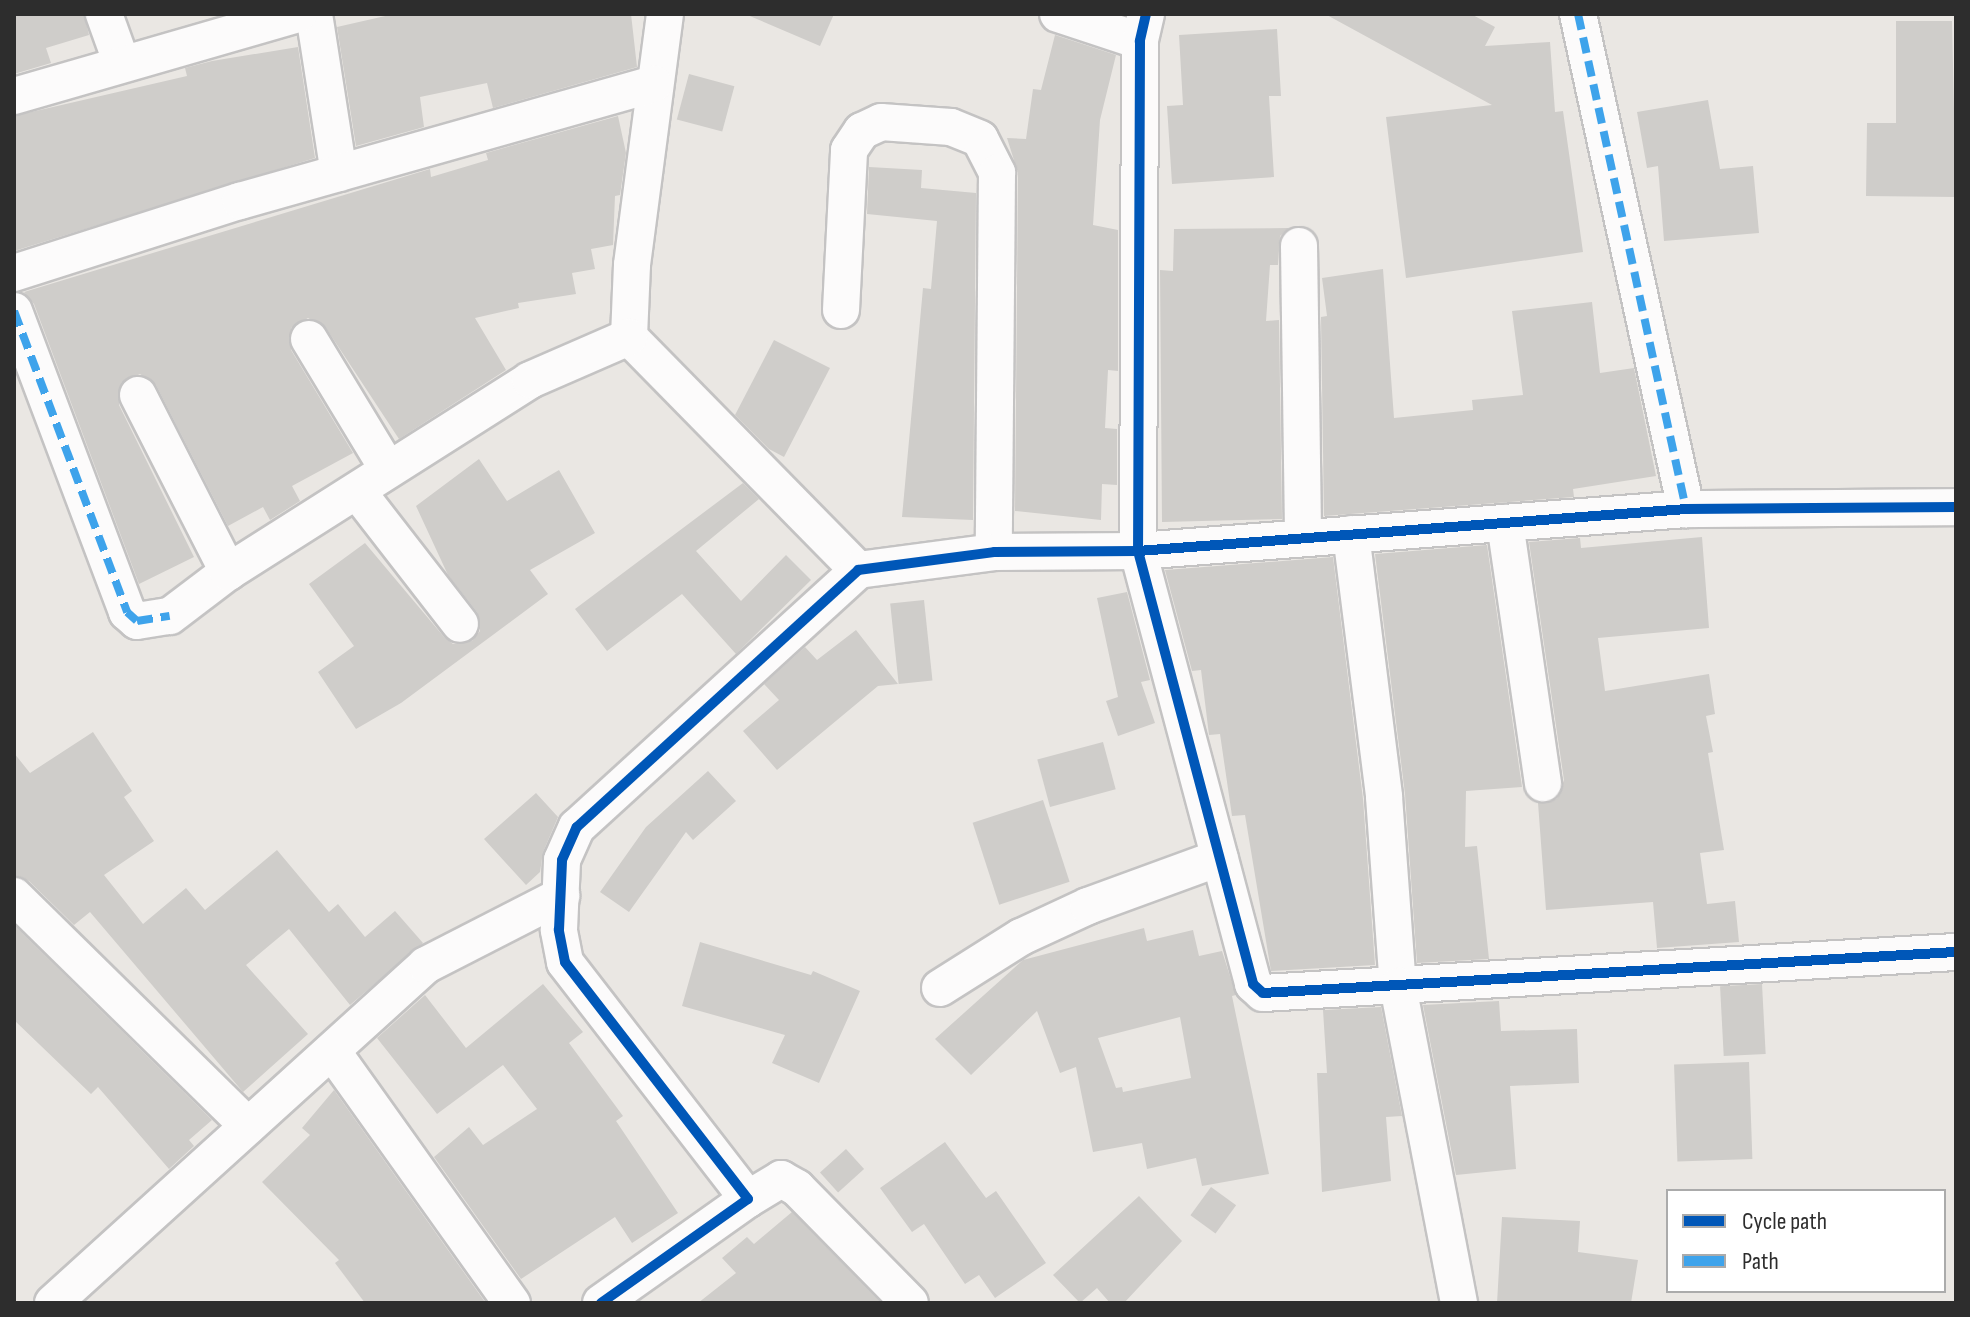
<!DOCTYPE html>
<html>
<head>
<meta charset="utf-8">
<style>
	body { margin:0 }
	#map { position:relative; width:1970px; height:1317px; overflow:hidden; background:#eae7e3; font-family:"Sofia Sans Condensed",sans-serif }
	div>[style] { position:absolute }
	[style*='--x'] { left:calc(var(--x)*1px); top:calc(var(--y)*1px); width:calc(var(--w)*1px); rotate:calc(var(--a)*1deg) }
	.building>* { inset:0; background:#cfcdca; transform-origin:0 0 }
	.roads { filter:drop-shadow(2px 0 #c4c3c3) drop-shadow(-2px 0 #c4c3c3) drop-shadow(0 2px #c4c3c3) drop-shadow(0 -2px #c4c3c3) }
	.minor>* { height:36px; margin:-18px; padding:0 18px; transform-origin:18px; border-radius:18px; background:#fcfbfb }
	.quiet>* { height:8px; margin-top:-4px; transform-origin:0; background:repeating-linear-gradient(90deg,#3ea3eb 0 16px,transparent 0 24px) }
	.cycleway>* { height:10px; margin:-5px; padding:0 5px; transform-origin:5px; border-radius:5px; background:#0057b8 }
	span { translate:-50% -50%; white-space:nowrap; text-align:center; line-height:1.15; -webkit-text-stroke:8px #fff; paint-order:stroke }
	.frame { position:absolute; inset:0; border:16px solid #2d2d2d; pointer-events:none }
	.legend { position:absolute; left:1666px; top:1189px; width:280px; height:104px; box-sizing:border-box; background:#fff; border:2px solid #ababab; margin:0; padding:10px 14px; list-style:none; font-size:24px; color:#2d2d2d }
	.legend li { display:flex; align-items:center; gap:16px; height:40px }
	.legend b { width:40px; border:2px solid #ababab }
</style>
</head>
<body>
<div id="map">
	<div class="building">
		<i style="clip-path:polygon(14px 14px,84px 14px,89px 35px,46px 48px,51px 63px,14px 74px)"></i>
		<i style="clip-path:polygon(394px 14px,631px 14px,637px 67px,493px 108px,487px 83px,420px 97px,424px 127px,356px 146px,337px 27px)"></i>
		<i style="clip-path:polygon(745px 14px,834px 14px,820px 46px)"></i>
		<i style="clip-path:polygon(1325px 14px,1471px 14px,1495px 27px,1485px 46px,1550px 42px,1555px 112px,1563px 111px,1583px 252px,1406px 278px,1386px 117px,1492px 105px)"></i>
		<i style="clip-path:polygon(1896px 21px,1952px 21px,1956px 197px,1866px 196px,1867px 123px,1896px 123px)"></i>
		<i style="clip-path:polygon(1277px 29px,1281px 96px,1269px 96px,1274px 177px,1172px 184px,1167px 106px,1183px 105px,1179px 35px)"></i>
		<i style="clip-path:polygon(1055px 35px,1116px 55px,1100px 120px,1093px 225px,1118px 230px,1118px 371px,1108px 370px,1105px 428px,1117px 429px,1117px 485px,1102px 484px,1101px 520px,1015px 511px,1018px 173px,1007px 138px,1026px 139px,1033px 89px,1041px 90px)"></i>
		<i style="clip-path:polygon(298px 47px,315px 158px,14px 251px,14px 116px,187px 76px,185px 68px,212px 61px)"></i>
		<i style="left:689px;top:74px;width:47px;height:47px;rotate:15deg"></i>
		<i style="clip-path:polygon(1708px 100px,1720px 169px,1753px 166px,1759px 233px,1664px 241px,1658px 166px,1647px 168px,1637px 112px)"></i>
		<i style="clip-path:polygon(618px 116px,626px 153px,620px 195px,615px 196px,613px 245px,591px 249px,595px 269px,572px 273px,576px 294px,518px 303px,519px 308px,475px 318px,506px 370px,399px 439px,326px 328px,308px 318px,291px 328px,291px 350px,353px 453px,292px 486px,300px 501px,270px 520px,263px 507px,228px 526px,156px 385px,140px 374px,121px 383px,119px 405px,194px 557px,139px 584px,34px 304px,24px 292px,430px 169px,431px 177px,488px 160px,486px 153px)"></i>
		<i style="clip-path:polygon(869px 167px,922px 170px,921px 188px,976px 193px,973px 520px,902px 517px,923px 288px,931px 289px,937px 221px,867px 214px)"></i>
		<i style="clip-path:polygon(1289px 228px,1280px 236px,1278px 265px,1270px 265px,1266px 321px,1279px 320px,1282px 519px,1162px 522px,1160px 270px,1173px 271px,1174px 229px)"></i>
		<i style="clip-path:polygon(1383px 269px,1394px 418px,1473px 410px,1472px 400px,1523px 395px,1512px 311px,1592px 302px,1600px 373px,1634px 368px,1656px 476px,1573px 489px,1574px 497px,1324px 516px,1321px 317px,1327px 316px,1322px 278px)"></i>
		<i style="clip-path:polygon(774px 340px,830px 368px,784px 457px,769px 449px,735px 415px)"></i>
		<i style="clip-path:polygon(479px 459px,507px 501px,559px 470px,595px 533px,530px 570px,548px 594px,401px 703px,356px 729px,318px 672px,354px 646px,309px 584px,365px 543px,444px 637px,453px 644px,472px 641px,480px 631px,477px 612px,448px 575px,416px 506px)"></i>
		<i style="clip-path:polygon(743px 483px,759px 499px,696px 551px,741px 601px,786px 555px,811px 580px,736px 654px,682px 594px,607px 651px,575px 609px)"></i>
		<i style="clip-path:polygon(1702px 537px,1709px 628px,1598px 638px,1605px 691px,1709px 674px,1715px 714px,1706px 716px,1713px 752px,1708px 753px,1724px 850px,1700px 853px,1707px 904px,1735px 901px,1739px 942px,1657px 948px,1653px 902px,1546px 910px,1538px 803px,1557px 799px,1564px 780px,1529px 542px,1580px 538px,1581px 548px)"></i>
		<i style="clip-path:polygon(1487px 545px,1522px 787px,1466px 791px,1465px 847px,1477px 846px,1489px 959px,1417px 963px,1405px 794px,1375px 554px)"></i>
		<i style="clip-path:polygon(1333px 557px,1363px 799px,1375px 965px,1271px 971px,1245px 815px,1232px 816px,1220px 734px,1209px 735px,1201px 670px,1192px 671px,1165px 570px)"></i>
		<i style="clip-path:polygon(1127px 592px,1150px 680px,1141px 682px,1155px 723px,1118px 736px,1106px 701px,1118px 697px,1097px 598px)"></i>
		<i style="left:924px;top:600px;width:81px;height:34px;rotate:84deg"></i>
		<i style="clip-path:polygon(856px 630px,898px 684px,878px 686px,777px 770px,743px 731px,779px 700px,764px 684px,805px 647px,817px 660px)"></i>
		<i style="clip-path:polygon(93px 732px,132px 791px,124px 797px,154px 841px,104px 875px,143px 924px,186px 888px,205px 910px,277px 850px,329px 912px,338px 904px,365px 937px,395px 911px,423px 943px,350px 1005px,289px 929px,246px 965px,308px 1034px,243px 1092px,90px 912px,74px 925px,29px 881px,14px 876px,14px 753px,30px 773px)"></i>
		<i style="left:1103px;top:742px;width:49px;height:68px;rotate:75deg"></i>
		<i style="clip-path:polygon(708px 771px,736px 801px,693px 840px,686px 832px,629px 912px,600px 892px,646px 827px)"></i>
		<i style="clip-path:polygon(536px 793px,558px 817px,543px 852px,540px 872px,526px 885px,484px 839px)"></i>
		<i style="left:1043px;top:800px;width:86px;height:74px;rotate:72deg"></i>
		<i style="clip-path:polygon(14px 925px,212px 1120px,189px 1140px,194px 1146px,169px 1169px,98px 1087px,91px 1094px,14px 1020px)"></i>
		<i style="clip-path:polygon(evenodd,1144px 928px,1147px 941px,1193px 930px,1199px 956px,1222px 951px,1236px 995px,1232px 996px,1269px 1174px,1202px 1186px,1196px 1158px,1147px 1169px,1142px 1143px,1093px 1152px,1076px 1067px,1060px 1073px,1037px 1011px,971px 1075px,935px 1039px,1023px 960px,1144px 928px,1180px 1017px,1191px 1078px,1123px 1092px,1122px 1087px,1116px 1088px,1098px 1038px,1180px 1017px)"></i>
		<i style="clip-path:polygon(700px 942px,811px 975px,813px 971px,860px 991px,819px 1083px,772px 1063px,785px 1035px,682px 1006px)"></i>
		<i style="clip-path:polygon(543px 984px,583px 1032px,569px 1043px,623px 1116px,616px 1121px,678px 1213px,632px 1243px,615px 1217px,521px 1279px,434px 1157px,469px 1127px,483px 1145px,537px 1109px,503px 1065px,437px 1114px,377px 1038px,425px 995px,466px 1048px)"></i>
		<i style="left:1762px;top:984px;width:70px;height:42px;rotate:87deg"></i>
		<i style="clip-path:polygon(1499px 1001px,1501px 1031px,1577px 1029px,1579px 1083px,1510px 1086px,1516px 1169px,1456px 1175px,1423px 1005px)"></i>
		<i style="clip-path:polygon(1381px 1007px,1402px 1116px,1386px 1117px,1391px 1181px,1322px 1192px,1317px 1073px,1327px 1073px,1323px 1010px)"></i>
		<i style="left:1749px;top:1062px;width:97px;height:75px;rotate:88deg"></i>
		<i style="clip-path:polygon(334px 1090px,485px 1302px,365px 1303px,335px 1263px,339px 1260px,262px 1182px,310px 1135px,302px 1128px)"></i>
		<i style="clip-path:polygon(945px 1142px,986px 1198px,996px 1191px,1046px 1263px,995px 1298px,979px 1275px,965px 1284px,924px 1224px,912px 1232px,880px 1188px)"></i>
		<i style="left:846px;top:1149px;width:27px;height:35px;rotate:48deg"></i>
		<i style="left:1211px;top:1187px;width:31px;height:35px;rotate:36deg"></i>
		<i style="clip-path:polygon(1139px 1196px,1182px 1241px,1124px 1303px,1110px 1303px,1097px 1288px,1080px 1303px,1053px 1275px)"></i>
		<i style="clip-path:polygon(792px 1212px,881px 1303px,698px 1303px,736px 1273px,722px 1258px,747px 1237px,754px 1244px)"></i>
		<i style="clip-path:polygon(1502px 1217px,1580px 1221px,1578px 1252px,1638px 1260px,1631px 1303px,1497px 1303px)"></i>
	</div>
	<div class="roads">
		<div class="minor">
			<i style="--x:104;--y:14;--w:53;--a:70.2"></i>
			<i style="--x:314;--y:14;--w:161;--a:81.1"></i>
			<i style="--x:665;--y:14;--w:253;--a:97.5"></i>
			<i style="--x:632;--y:265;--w:72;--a:92.4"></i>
			<i style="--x:629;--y:337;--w:327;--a:45.5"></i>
			<i style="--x:1058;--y:14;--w:86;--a:18.2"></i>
			<i style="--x:1146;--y:14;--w:28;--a:103"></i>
			<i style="--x:1140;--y:41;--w:510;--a:90.22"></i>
			<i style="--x:1138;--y:551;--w:448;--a:75.1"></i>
			<i style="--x:1253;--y:984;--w:13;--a:42"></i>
			<i style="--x:1263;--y:993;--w:694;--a:-3.39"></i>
			<i style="--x:1578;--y:14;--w:507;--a:77.69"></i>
			<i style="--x:14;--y:96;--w:296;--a:-16.1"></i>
			<i style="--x:1299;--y:246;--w:291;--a:89.2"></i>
			<i style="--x:14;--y:273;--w:237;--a:-17.7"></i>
			<i style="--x:240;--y:201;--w:430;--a:-15.8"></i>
			<i style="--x:841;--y:310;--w:160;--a:-87.1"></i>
			<i style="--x:849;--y:150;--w:23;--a:-56"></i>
			<i style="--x:862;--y:131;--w:21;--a:-25"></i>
			<i style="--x:881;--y:122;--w:70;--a:4.1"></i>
			<i style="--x:951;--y:127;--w:31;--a:22"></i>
			<i style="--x:980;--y:139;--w:38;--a:63"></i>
			<i style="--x:997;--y:173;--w:379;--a:90.5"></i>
			<i style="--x:14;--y:311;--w:322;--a:69.4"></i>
			<i style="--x:127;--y:612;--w:13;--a:42"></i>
			<i style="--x:137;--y:621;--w:33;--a:-9"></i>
			<i style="--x:170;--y:616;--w:73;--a:-37.2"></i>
			<i style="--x:228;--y:572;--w:358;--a:-32.4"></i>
			<i style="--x:530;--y:380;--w:108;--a:-23.5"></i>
			<i style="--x:309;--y:339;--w:151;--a:58.8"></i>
			<i style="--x:138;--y:395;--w:199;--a:63"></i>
			<i style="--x:357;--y:491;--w:168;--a:52.2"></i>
			<i style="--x:1505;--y:523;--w:263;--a:81.7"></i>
			<i style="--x:1351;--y:534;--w:265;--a:82.8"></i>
			<i style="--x:1384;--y:797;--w:190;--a:85.8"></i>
			<i style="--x:1398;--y:986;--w:323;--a:79.1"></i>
			<i style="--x:14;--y:896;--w:328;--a:44.5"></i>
			<i style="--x:940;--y:988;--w:96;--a:-32.2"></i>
			<i style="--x:1021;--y:937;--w:74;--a:-24.8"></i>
			<i style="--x:1088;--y:906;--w:140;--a:-20.1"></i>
			<i style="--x:332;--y:1051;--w:310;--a:54.5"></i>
			<i style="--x:748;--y:1199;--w:39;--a:-31"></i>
			<i style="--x:781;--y:1179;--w:18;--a:29"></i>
			<i style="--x:797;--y:1188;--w:161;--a:45.5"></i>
			<i style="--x:53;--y:1303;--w:503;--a:-42.18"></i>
			<i style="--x:426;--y:965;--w:152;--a:-27.1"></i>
			<i style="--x:601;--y:1303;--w:180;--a:-35.3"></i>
			<i style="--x:748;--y:1199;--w:299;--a:-127.7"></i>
			<i style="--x:565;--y:962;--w:33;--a:-101"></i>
			<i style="--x:559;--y:930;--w:70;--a:-87.5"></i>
			<i style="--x:562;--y:860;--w:36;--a:-66"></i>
			<i style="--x:577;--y:827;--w:381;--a:-42.4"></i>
			<i style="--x:858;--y:570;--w:137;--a:-7.5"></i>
			<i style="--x:994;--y:552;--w:144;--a:-0.4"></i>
			<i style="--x:1138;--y:551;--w:550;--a:-4.38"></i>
			<i style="--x:1686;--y:509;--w:270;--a:-0.4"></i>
		</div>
	</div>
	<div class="quiet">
		<i style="--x:1578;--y:14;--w:507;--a:77.69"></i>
		<i style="--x:14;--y:311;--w:322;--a:69.4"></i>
		<i style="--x:127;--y:612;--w:13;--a:42"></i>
		<i style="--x:137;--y:621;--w:33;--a:-9"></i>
	</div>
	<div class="cycleway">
		<i style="--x:1146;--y:14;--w:28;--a:103"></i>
		<i style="--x:1140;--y:41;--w:510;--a:90.22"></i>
		<i style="--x:1138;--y:551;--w:448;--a:75.1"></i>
		<i style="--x:1253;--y:984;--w:13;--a:42"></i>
		<i style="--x:1263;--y:993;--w:694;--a:-3.39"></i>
		<i style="--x:601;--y:1303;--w:180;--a:-35.3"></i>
		<i style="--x:748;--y:1199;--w:299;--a:-127.7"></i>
		<i style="--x:565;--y:962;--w:33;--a:-101"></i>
		<i style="--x:559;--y:930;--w:70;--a:-87.5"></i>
		<i style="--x:562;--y:860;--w:36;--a:-66"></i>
		<i style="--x:577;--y:827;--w:381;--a:-42.4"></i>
		<i style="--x:858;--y:570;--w:137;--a:-7.5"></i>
		<i style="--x:994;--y:552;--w:144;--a:-0.4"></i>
		<i style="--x:1138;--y:551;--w:550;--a:-4.38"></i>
		<i style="--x:1686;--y:509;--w:270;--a:-0.4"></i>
	</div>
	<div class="frame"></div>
	<ul class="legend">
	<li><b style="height:10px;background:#0057b8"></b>Cycle path</li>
	<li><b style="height:10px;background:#3ea3eb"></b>Path</li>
	</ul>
</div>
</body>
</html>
